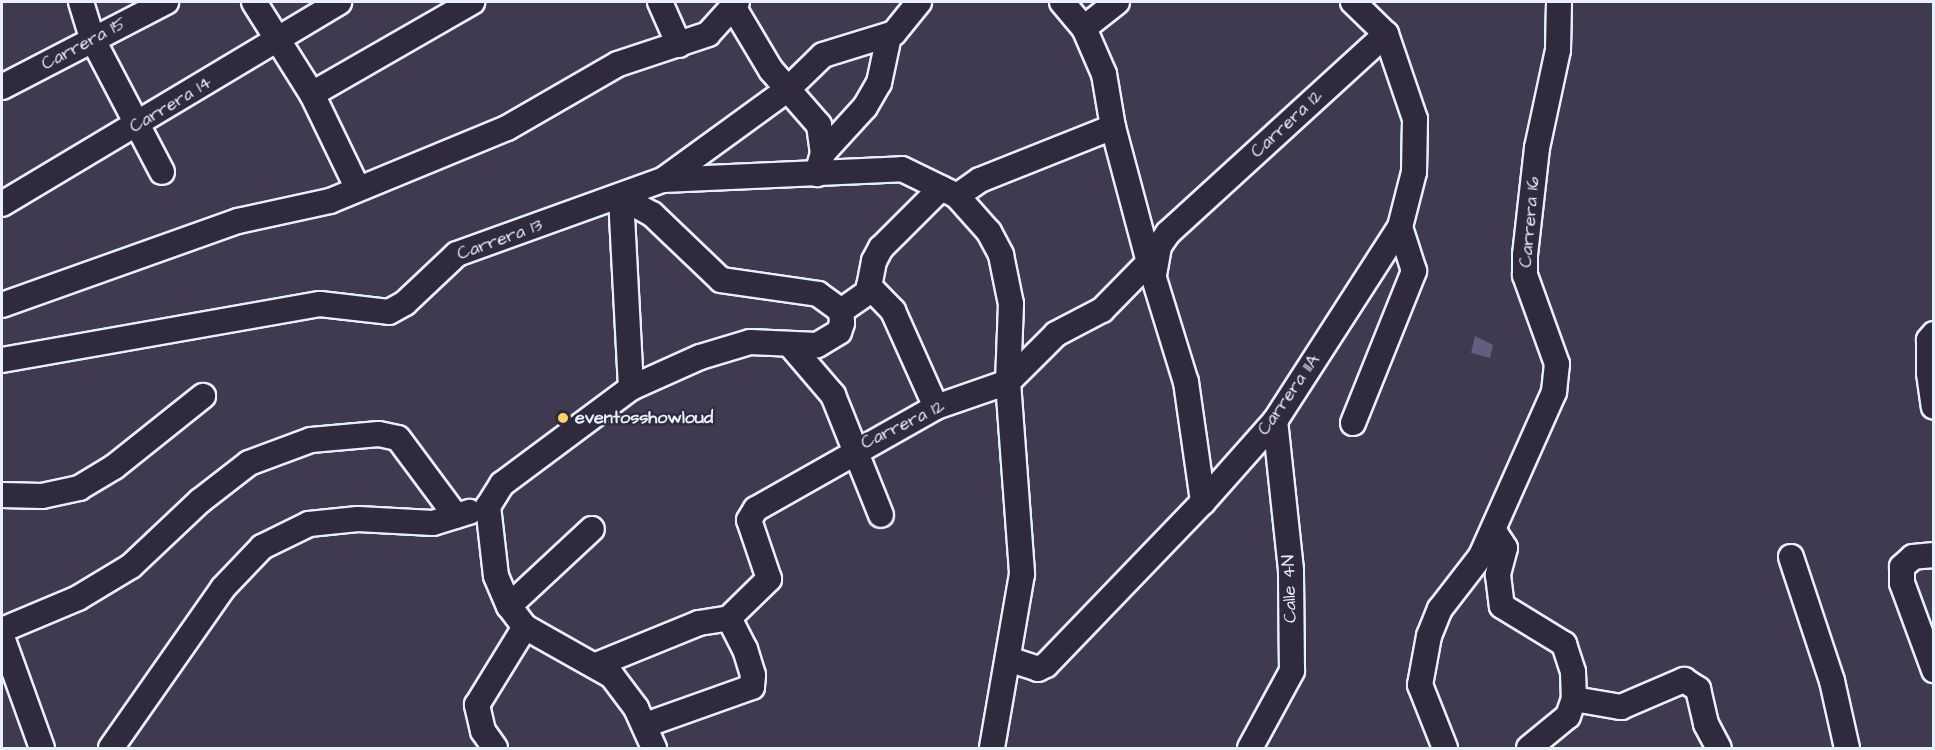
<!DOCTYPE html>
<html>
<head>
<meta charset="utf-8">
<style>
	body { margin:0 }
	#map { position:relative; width:1935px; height:750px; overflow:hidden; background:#3f3a50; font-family:"Architects Daughter",sans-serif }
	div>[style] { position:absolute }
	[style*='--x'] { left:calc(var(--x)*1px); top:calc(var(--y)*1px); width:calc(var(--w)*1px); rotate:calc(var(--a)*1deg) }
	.building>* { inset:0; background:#635e7d }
	.roads { filter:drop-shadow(2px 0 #e8f1f8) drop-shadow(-2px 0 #e8f1f8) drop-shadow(0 2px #e8f1f8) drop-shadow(0 -2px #e8f1f8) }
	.minor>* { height:24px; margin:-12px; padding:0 12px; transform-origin:12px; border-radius:12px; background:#2f2a3d }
	.dots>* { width:16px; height:16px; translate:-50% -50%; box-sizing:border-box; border:3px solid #2f2a3d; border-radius:50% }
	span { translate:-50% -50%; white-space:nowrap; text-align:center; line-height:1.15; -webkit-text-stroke:4.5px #2f2a3d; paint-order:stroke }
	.street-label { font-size:18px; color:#e8f1f8 }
	.poi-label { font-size:18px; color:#e8f1f8; font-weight:700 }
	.left { translate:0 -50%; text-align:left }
	.frame { position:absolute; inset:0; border:3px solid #e8f1f8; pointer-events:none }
</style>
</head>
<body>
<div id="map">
	<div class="building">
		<i style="clip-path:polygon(1475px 336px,1493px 345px,1490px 358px,1471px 353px)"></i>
	</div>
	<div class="roads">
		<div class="minor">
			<i style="--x:81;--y:2;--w:38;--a:73"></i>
			<i style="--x:92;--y:38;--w:151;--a:62.4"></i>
			<i style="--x:254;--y:2;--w:109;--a:57.8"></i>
			<i style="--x:312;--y:94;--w:103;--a:64.2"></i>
			<i style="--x:660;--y:2;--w:47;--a:66.2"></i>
			<i style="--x:1062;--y:2;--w:34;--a:50"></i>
			<i style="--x:1084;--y:28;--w:50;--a:66.5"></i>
			<i style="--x:1104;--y:74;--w:54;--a:80.4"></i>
			<i style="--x:1113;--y:127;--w:140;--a:75.1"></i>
			<i style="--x:1149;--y:262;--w:126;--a:72.9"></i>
			<i style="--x:1186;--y:382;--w:121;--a:81.9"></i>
			<i style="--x:734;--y:8;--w:72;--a:59.2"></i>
			<i style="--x:771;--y:70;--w:73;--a:48.9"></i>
			<i style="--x:819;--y:125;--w:28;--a:82"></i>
			<i style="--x:823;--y:153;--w:22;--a:106"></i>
			<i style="--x:1084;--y:28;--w:42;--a:-38.2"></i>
			<i style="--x:2;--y:87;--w:185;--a:-27.4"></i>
			<i style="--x:312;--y:94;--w:185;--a:-29.9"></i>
			<i style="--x:823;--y:153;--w:62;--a:-47.6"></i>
			<i style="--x:865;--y:107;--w:28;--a:-60"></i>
			<i style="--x:879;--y:83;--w:48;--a:-78"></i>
			<i style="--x:663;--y:180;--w:239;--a:-2.6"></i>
			<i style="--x:902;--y:169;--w:61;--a:26.1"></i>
			<i style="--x:957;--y:196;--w:48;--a:48.4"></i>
			<i style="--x:989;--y:232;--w:26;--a:62"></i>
			<i style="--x:1001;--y:255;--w:50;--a:78.5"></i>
			<i style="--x:1011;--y:304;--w:78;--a:92.2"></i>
			<i style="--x:1008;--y:382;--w:193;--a:85.8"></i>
			<i style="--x:1022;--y:574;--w:177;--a:99.8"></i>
			<i style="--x:957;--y:196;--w:28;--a:-35"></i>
			<i style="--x:980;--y:180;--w:143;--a:-21.7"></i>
			<i style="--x:621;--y:197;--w:35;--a:29"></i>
			<i style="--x:652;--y:214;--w:95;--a:43.7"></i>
			<i style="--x:721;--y:280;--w:98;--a:8.2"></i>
			<i style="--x:818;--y:294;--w:29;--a:36"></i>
			<i style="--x:841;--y:311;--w:12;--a:85"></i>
			<i style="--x:842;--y:323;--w:9;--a:108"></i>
			<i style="--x:839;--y:332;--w:26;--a:149"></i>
			<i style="--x:817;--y:345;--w:67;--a:-177.4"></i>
			<i style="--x:750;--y:342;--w:52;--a:163.3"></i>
			<i style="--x:700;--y:357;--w:76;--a:155.8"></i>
			<i style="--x:631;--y:388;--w:161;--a:143.3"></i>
			<i style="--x:502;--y:484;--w:26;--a:122"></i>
			<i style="--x:488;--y:506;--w:70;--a:83.5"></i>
			<i style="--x:496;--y:576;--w:33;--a:67"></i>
			<i style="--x:509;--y:606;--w:26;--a:53"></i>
			<i style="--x:525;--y:627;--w:100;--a:29.4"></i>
			<i style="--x:612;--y:676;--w:40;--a:53"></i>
			<i style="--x:636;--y:708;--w:44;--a:65.8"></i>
			<i style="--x:621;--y:197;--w:191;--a:87"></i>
			<i style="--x:2;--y:204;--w:393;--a:-30.9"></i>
			<i style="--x:1154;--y:275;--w:29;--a:-80"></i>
			<i style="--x:1159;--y:246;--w:16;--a:-55"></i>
			<i style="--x:1168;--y:233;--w:295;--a:-42.4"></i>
			<i style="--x:869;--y:286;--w:35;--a:46"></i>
			<i style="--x:893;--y:311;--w:105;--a:65.9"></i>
			<i style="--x:2;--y:305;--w:251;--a:-19.6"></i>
			<i style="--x:238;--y:221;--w:94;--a:-12.3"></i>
			<i style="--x:330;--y:201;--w:191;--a:-22.4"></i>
			<i style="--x:507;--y:128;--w:128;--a:-30"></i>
			<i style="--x:618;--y:64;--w:95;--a:-18.4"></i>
			<i style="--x:708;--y:34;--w:43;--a:-47.8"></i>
			<i style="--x:841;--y:311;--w:33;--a:-35"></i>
			<i style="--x:868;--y:292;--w:32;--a:-79"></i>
			<i style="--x:874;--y:261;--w:15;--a:-62"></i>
			<i style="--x:881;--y:248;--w:85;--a:-45"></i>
			<i style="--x:1934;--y:334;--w:8;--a:130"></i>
			<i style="--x:1929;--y:340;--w:33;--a:90"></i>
			<i style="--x:1929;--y:373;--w:34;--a:82"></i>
			<i style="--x:791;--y:346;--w:65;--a:49.4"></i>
			<i style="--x:833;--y:395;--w:129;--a:68.2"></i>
			<i style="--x:2;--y:360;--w:323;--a:-10"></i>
			<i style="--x:320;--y:304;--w:69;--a:6.6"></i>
			<i style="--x:389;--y:312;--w:18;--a:-29"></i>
			<i style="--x:405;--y:303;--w:71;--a:-43.3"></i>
			<i style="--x:457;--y:254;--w:219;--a:-19.8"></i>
			<i style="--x:663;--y:180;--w:153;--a:-36"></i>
			<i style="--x:787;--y:90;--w:50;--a:-44.2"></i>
			<i style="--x:823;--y:55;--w:74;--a:-17.2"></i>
			<i style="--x:894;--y:33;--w:40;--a:-51"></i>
			<i style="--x:1353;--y:423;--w:164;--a:-68.1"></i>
			<i style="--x:1414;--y:271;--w:46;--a:-107.7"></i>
			<i style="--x:2;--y:495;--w:40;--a:1.4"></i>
			<i style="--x:42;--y:496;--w:38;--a:-12"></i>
			<i style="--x:79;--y:488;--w:41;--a:-31"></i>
			<i style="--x:114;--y:467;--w:114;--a:-38.6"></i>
			<i style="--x:1494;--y:531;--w:20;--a:57"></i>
			<i style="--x:1505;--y:548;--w:28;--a:105"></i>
			<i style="--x:1498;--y:575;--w:31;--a:83"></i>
			<i style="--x:1502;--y:606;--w:73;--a:31.5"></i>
			<i style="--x:1564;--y:644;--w:29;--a:72"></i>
			<i style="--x:1573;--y:672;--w:27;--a:88"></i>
			<i style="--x:1574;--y:699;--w:48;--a:9.7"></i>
			<i style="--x:1621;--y:707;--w:69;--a:-23.2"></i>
			<i style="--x:1684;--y:680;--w:17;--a:33"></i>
			<i style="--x:1698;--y:689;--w:36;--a:77"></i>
			<i style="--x:1706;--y:724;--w:27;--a:62"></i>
			<i style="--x:1934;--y:555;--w:21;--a:175"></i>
			<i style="--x:1913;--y:557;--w:15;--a:138"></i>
			<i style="--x:1902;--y:567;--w:16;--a:90"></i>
			<i style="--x:1902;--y:583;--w:93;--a:69.8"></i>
			<i style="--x:1791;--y:557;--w:131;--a:71.7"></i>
			<i style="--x:1832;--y:681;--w:69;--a:77.4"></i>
			<i style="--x:509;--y:606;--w:113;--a:-42.9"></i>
			<i style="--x:729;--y:618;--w:56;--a:-44.3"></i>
			<i style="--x:769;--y:579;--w:62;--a:-108.7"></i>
			<i style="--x:749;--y:520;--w:13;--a:-58"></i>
			<i style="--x:756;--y:509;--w:207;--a:-29.5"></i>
			<i style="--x:936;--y:407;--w:76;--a:-19.1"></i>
			<i style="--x:1008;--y:382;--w:68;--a:-45"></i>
			<i style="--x:1056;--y:334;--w:52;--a:-27.6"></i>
			<i style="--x:1102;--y:310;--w:67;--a:-45.6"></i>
			<i style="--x:2;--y:630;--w:82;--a:-22.8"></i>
			<i style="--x:78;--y:598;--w:62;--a:-31.1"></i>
			<i style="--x:131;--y:566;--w:95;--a:-43.3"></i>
			<i style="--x:200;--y:501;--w:62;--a:-37.8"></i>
			<i style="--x:249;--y:463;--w:66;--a:-20.4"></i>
			<i style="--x:311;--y:440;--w:68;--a:-5"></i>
			<i style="--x:379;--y:434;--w:19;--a:12"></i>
			<i style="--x:398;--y:438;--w:97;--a:53.4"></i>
			<i style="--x:2;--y:637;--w:118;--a:70.2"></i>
			<i style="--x:1011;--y:660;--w:28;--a:18"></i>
			<i style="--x:1038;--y:669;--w:9;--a:-27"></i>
			<i style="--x:1046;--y:665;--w:226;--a:-46.1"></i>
			<i style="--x:1203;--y:502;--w:108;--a:-48.4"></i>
			<i style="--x:1275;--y:421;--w:231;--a:-57.2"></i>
			<i style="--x:1400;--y:227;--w:57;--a:-75.7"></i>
			<i style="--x:1414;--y:172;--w:53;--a:-88.9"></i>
			<i style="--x:1415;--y:119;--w:90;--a:-108.8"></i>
			<i style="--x:1386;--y:34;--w:46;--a:-135.9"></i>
			<i style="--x:596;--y:665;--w:111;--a:-22.2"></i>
			<i style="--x:699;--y:623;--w:30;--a:-9"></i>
			<i style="--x:729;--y:618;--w:35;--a:63"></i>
			<i style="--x:745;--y:649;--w:27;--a:73"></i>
			<i style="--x:753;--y:675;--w:12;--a:95"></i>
			<i style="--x:752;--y:687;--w:114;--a:160.4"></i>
			<i style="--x:111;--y:748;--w:195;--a:-55"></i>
			<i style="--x:223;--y:588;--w:57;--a:-46.4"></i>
			<i style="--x:262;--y:547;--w:52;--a:-26.1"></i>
			<i style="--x:309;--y:524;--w:49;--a:-5.8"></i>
			<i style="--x:358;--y:519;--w:75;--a:3.1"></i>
			<i style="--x:433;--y:523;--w:38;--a:-17"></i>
			<i style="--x:495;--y:748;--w:21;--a:-125"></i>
			<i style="--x:483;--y:731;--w:27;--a:-103"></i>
			<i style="--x:477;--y:705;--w:92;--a:-58.4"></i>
			<i style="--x:1250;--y:748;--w:88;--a:-61.4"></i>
			<i style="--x:1292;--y:671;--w:101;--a:-90.6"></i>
			<i style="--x:1291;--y:570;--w:150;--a:-96.1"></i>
			<i style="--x:1445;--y:748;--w:68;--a:-111.6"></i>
			<i style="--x:1420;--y:685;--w:50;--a:-79.6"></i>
			<i style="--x:1429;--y:636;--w:29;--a:-68"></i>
			<i style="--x:1440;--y:609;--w:67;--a:-52.3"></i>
			<i style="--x:1481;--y:556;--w:180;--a:-66"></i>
			<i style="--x:1554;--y:392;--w:28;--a:-84"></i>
			<i style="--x:1557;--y:364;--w:95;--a:-109.8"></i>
			<i style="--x:1525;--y:275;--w:20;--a:-90"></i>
			<i style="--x:1525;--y:255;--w:108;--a:-83.6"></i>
			<i style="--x:1537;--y:148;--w:100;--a:-77.9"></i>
			<i style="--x:1558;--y:50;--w:48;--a:-88.8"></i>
			<i style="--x:1529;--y:748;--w:50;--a:-39.4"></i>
			<i style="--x:1568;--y:716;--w:18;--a:-71"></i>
		</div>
	</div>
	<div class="dots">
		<i style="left:563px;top:418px;background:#ffd166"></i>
	</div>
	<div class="street-label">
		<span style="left:84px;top:44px;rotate:-28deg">Carrera 15</span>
		<span style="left:171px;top:105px;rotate:-31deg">Carrera 14</span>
		<span style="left:1287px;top:124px;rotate:-43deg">Carrera 12</span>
		<span style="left:1530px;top:222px;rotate:-85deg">Carrera 16</span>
		<span style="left:500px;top:240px;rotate:-20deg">Carrera 13</span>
		<span style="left:1289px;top:395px;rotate:-55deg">Carrera 11A</span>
		<span style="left:903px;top:425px;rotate:-26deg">Carrera 12</span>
		<span style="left:1290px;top:589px;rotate:-92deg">Calle 4N</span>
	</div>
	<div class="poi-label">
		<span class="left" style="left:575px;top:418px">eventosshowloud</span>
	</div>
	<div class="frame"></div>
</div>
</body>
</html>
